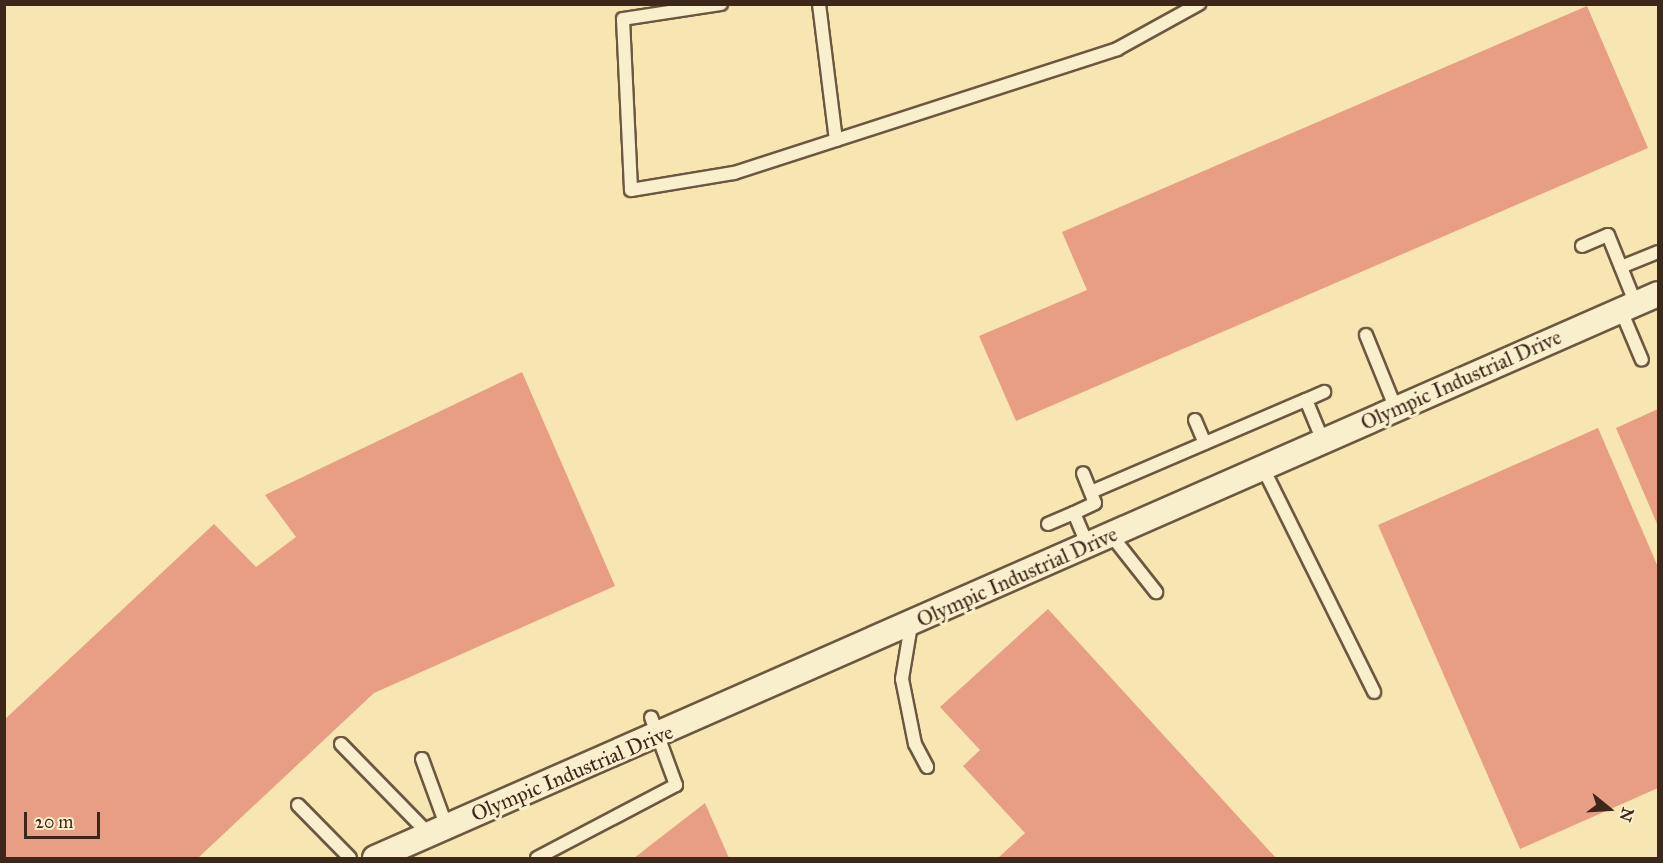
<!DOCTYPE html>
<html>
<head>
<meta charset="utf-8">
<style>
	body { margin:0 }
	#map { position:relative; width:1663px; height:863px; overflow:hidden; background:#f7e6b2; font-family:"IM FELL Great Primer",serif }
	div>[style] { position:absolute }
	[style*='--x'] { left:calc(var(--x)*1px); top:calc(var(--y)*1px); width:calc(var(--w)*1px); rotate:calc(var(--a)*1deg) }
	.building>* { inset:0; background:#e79e85 }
	.roads { filter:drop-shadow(2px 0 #6c5741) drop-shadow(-2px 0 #6c5741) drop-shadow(0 2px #6c5741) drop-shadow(0 -2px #6c5741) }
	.lane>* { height:12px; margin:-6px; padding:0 6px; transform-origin:6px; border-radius:6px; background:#faefcd }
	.street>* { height:24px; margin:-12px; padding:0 12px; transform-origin:12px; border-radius:12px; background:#faefcd }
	span { translate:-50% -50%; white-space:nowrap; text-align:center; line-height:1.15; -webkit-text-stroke:6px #faefcd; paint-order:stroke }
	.street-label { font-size:21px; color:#3d271b }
	.frame { position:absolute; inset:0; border:6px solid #3d271b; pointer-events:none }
	.north { position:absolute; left:1579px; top:779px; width:60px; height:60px; -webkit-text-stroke:4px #faefcd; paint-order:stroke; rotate:108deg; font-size:16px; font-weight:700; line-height:24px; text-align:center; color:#3d271b }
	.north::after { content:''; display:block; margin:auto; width:21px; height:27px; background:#3d271b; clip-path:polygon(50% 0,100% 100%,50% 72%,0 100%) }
	.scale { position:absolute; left:24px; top:812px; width:76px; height:27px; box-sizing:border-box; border:3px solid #3d271b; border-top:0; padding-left:8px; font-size:18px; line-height:21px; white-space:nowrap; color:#3d271b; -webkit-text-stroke:4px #faefcd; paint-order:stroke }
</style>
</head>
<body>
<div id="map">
	<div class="building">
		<i style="clip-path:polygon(1587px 6px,1648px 148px,1016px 421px,979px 336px,1087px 290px,1062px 232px)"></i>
		<i style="clip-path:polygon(522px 372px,615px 586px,374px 693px,198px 858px,4px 858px,4px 720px,214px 524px,256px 567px,296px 537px,265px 495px)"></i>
		<i style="clip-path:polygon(1658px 409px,1658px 526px,1616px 428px)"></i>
		<i style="clip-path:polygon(1598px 428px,1658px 567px,1658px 788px,1520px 849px,1378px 525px)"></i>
		<i style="clip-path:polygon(1048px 609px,1276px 858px,998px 858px,1025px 833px,963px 766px,980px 750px,940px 707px)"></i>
		<i style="clip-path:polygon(705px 803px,729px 858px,634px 858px)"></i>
	</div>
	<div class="roads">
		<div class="lane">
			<i style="--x:721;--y:4;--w:99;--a:171.3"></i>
			<i style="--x:623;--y:19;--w:171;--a:87.3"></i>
			<i style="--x:631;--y:190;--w:104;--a:-9.4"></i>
			<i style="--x:734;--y:173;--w:403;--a:-17.9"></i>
			<i style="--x:1117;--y:49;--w:94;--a:-28.8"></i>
			<i style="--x:819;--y:4;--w:137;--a:82.9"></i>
			<i style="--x:1582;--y:246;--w:28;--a:-23"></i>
			<i style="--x:1608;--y:235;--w:72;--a:68.1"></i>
			<i style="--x:1621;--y:267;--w:40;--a:-22"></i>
			<i style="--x:1620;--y:308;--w:56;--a:67.1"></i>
			<i style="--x:1366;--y:335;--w:80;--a:67.9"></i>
			<i style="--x:1195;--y:420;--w:25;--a:67"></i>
			<i style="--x:1323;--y:441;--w:44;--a:-112.5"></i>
			<i style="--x:1306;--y:400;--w:20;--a:-24"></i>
			<i style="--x:1263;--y:468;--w:250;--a:63.6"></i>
			<i style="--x:1091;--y:492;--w:234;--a:-23.2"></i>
			<i style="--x:1074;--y:513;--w:23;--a:-25"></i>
			<i style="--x:1095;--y:503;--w:32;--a:-112"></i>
			<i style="--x:1048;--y:524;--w:28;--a:-23"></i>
			<i style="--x:1074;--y:513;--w:36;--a:67"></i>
			<i style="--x:1111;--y:535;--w:73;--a:51.7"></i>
			<i style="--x:911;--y:625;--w:55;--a:99.5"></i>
			<i style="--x:902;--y:679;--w:66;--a:78.7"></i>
			<i style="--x:915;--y:744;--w:26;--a:62"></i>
			<i style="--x:341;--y:744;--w:124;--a:45.7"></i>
			<i style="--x:422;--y:759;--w:70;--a:70"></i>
			<i style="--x:298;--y:805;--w:74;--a:45.5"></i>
			<i style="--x:537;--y:858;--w:157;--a:-27.7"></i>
			<i style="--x:676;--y:785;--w:72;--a:-110.2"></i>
		</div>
		<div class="street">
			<i style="--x:375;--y:858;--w:1401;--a:-23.73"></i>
		</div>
	</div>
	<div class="street-label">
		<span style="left:1461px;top:380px;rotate:-24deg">Olympic Industrial Drive</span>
		<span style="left:1017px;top:577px;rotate:-24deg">Olympic Industrial Drive</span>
		<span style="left:572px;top:773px;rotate:-23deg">Olympic Industrial Drive</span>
	</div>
	<div class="frame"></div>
	<div class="north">N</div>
	<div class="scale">20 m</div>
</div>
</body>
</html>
